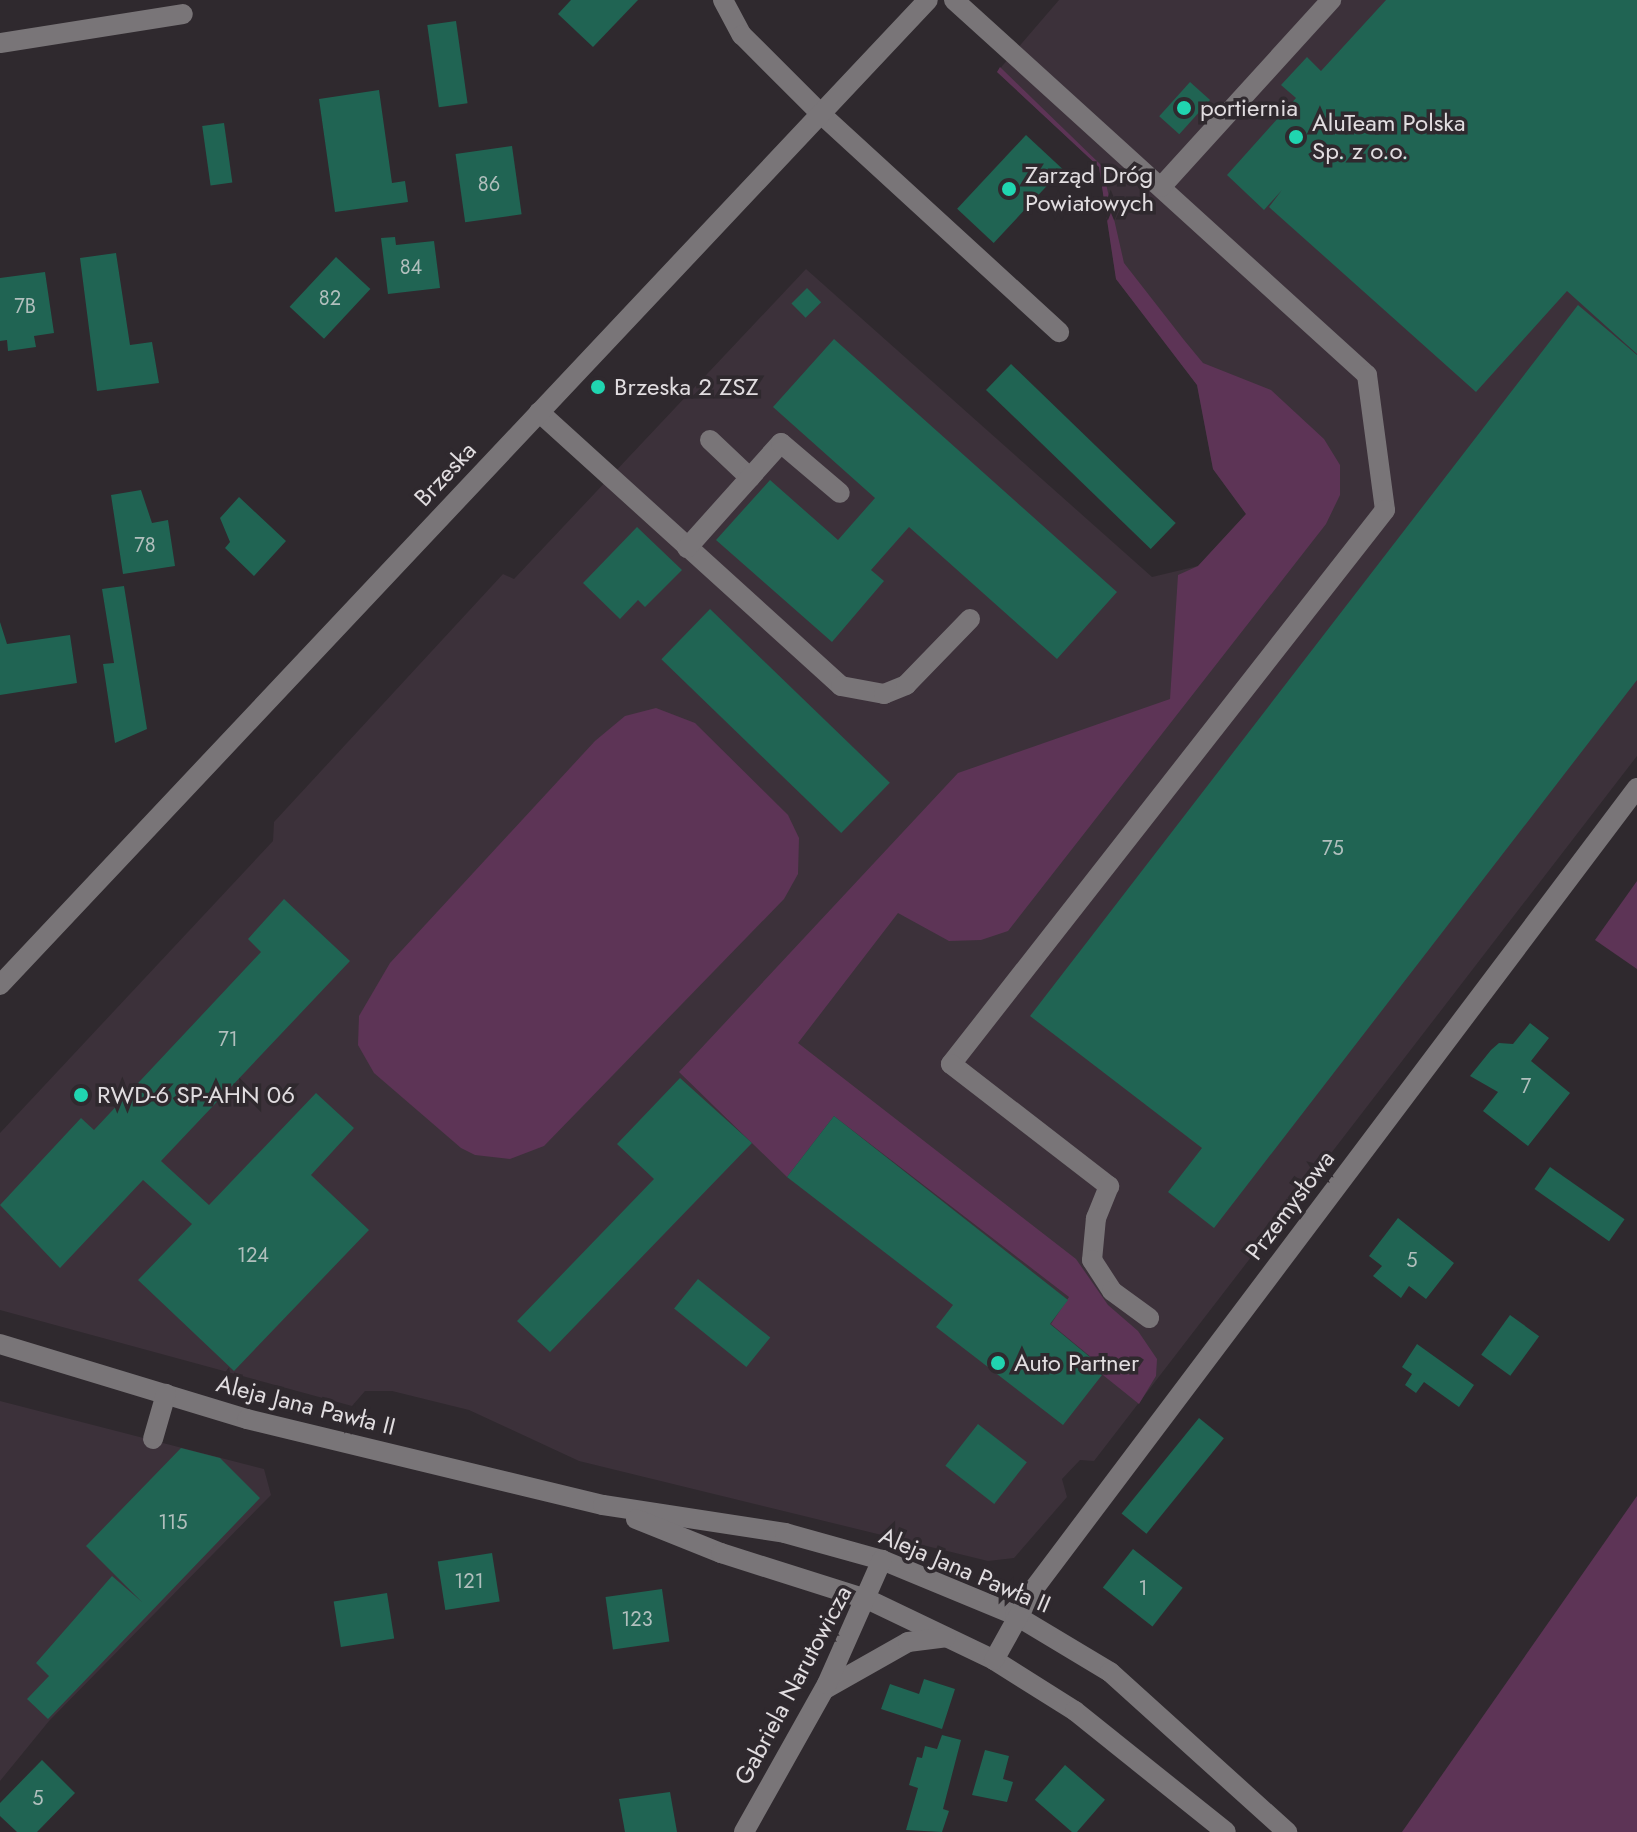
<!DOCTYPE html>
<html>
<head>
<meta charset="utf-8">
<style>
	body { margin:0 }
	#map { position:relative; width:1637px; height:1832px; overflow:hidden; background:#2f292e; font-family:Jost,sans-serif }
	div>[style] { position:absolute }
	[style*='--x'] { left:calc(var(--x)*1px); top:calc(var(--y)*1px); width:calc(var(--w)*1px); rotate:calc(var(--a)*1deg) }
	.built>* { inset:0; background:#3c313a }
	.green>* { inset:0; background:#5d3456 }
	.building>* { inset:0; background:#206453; transform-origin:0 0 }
	.minor>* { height:20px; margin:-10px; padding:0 10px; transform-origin:10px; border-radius:10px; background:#797578 }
	.dots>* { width:22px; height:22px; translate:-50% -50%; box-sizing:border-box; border:4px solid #2f292e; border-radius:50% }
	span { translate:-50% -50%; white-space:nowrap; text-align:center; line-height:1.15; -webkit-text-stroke:7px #2f292e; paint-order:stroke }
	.number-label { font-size:20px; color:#b1bfbd }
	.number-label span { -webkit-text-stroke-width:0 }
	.poi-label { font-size:24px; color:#e1dde0 }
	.left { translate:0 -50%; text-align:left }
	.street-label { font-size:24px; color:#e1dde0 }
</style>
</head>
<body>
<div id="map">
	<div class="built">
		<i style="clip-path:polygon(1059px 0,1637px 0,1637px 756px,1094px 1461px,1080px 1460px,1062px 1479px,1067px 1497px,1014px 1558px,988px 1561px,579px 1461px,469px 1410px,392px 1391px,365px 1391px,352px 1406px,0 1310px,0 1133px,273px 841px,274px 822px,503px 574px,514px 579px,806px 269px,1152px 577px,1198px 566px,1246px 514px,1213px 469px,1197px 385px,1116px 279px,1099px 167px,997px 72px)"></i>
		<i style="clip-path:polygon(0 1401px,264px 1469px,271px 1495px,49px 1721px,0 1781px)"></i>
	</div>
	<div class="green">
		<i style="clip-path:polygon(1000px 67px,1102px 166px,1124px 263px,1184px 340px,1203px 363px,1271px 390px,1324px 439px,1340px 465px,1340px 495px,1326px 524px,1008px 931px,981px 940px,949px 941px,898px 913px,798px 1043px,1076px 1259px,1108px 1305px,1138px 1331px,1157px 1359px,1156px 1376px,1139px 1404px,1088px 1363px,1092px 1358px,1051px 1324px,1069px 1297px,834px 1116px,787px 1177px,679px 1072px,958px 773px,1170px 699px,1178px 575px,1198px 566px,1246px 514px,1213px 469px,1197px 385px,1116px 279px,1099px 167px,997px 72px)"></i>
		<i style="clip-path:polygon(656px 708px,695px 723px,788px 815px,799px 838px,798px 874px,784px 899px,544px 1146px,510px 1159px,475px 1155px,461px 1148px,374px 1073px,358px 1045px,359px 1016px,390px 963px,595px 741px,625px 716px)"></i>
		<i style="clip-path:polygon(1637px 881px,1637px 969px,1595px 940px)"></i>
		<i style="clip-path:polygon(1637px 1496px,1637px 1832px,1402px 1832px)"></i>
	</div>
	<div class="building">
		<i style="clip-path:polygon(571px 0,638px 0,593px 47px,558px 14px)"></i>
		<i style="clip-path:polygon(1386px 0,1637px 0,1637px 354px,1567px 291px,1476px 392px,1269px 207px,1282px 190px,1264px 210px,1227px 175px,1296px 98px,1281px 85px,1307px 57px,1321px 71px)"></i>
		<i style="left:456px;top:21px;width:83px;height:29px;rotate:82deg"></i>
		<i style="left:1190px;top:82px;width:27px;height:46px;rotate:42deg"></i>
		<i style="clip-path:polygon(379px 90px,392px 183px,405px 181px,408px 202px,335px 212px,319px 99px)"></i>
		<i style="left:224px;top:123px;width:60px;height:22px;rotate:82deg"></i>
		<i style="left:1026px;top:135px;width:50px;height:101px;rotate:43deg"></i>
		<i style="left:512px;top:146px;width:69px;height:57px;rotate:82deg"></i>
		<i style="clip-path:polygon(395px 237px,396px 245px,434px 241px,440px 288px,388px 294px,381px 238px)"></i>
		<i style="clip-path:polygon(116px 253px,130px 345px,152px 342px,159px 383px,97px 391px,80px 258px)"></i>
		<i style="left:336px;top:257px;width:47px;height:68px;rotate:43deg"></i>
		<i style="clip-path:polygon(45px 272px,54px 333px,34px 336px,36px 347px,8px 351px,7px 340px,0 341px,0 278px)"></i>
		<i style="left:807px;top:288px;width:20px;height:22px;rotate:45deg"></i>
		<i style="clip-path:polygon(1578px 305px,1637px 355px,1637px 680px,1214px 1228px,1168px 1192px,1202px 1148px,1030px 1016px)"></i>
		<i style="clip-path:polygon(834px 339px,1117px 592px,1057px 659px,909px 527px,871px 570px,884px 581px,832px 642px,716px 540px,770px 480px,838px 540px,875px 498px,773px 407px)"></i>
		<i style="left:1011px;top:364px;width:229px;height:36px;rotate:44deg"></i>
		<i style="clip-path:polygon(141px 490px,152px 523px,168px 520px,175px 566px,123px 574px,111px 495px)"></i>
		<i style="clip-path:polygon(239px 497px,286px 541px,254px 576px,225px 548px,230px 542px,220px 518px)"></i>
		<i style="clip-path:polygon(637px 527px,682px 570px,645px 607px,638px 600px,620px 619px,583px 583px)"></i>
		<i style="clip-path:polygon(124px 586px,147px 729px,115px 743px,103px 664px,114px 663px,102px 589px)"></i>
		<i style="left:710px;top:609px;width:250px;height:70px;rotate:44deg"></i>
		<i style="clip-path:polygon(0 622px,7px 644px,70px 635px,77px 683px,0 695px)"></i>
		<i style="clip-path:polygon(284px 899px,350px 961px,161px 1161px,209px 1205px,316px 1093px,354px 1128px,311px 1175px,369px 1230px,234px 1371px,138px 1280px,192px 1224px,143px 1180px,60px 1268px,0 1205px,81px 1118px,94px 1130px,261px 952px,248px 939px)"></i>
		<i style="clip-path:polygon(1530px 1023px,1549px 1038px,1531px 1061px,1570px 1093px,1528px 1146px,1483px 1111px,1498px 1092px,1470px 1076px,1491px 1050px,1499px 1043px,1513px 1044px)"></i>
		<i style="clip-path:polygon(680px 1078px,752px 1143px,550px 1352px,517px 1321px,654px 1179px,617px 1144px)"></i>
		<i style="clip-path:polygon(834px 1116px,1068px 1300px,1050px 1324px,1091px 1358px,1087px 1364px,1102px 1375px,1063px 1425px,936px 1327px,953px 1305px,787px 1177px)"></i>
		<i style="left:1550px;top:1167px;width:91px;height:27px;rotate:35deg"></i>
		<i style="clip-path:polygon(1398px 1218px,1454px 1263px,1426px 1299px,1409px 1286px,1401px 1298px,1373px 1276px,1382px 1266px,1369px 1256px)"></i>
		<i style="left:698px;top:1279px;width:93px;height:38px;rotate:39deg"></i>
		<i style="left:1510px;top:1315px;width:36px;height:49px;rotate:36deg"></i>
		<i style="clip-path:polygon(1417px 1344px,1474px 1385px,1459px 1407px,1424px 1382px,1416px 1393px,1405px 1385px,1412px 1374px,1402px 1367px)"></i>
		<i style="left:1199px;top:1418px;width:32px;height:123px;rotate:39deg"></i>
		<i style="left:978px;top:1424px;width:62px;height:53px;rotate:38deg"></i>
		<i style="clip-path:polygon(181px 1448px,220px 1458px,260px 1498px,48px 1719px,27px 1699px,49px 1676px,36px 1663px,112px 1576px,142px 1602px,86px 1546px)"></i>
		<i style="left:1133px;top:1549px;width:63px;height:49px;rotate:38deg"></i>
		<i style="left:492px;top:1553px;width:49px;height:55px;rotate:81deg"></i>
		<i style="left:662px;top:1589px;width:53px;height:57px;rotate:82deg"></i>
		<i style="left:387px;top:1593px;width:46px;height:54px;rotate:81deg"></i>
		<i style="clip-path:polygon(924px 1679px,955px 1689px,942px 1729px,881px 1709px,890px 1684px,919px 1694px)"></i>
		<i style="clip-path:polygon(942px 1735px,961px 1740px,943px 1809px,949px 1811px,942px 1832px,906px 1830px,918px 1788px,909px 1785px,917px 1757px,922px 1758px,925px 1746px,937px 1749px)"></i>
		<i style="clip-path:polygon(985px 1750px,1009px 1756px,1003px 1779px,1013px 1782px,1007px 1802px,972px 1795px)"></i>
		<i style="clip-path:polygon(42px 1760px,75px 1793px,37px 1832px,17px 1832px,0 1816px,0 1803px)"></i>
		<i style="left:1065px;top:1765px;width:53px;height:46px;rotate:41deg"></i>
		<i style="clip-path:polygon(670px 1792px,677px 1832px,625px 1832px,619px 1799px)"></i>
	</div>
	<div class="minor">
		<i style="--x:723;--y:0;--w:40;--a:62"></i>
		<i style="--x:742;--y:35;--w:112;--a:45"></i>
		<i style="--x:821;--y:114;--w:323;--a:42.5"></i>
		<i style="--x:954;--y:0;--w:558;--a:42.24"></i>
		<i style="--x:1367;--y:375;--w:136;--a:82.4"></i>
		<i style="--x:1385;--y:510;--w:704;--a:128.07"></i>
		<i style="--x:951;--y:1064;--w:200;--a:37.7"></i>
		<i style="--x:1109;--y:1186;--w:35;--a:112"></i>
		<i style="--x:1096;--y:1218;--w:42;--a:95.4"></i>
		<i style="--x:1092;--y:1260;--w:37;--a:57"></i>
		<i style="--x:1112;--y:1291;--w:46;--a:36.1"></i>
		<i style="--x:0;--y:43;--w:185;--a:-9"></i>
		<i style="--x:1161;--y:187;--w:253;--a:-47.7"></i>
		<i style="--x:539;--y:412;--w:408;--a:42.2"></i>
		<i style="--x:841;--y:686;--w:44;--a:10.5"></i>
		<i style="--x:884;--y:694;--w:24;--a:-22"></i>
		<i style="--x:906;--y:685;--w:92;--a:-45.9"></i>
		<i style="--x:710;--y:440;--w:55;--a:43.5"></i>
		<i style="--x:687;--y:548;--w:141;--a:-48.2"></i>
		<i style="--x:781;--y:443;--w:77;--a:40.3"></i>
		<i style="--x:0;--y:985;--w:1353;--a:-46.71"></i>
		<i style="--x:0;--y:1344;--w:258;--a:16.9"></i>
		<i style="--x:247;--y:1419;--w:366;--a:13.6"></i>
		<i style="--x:603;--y:1505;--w:184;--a:8.7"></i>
		<i style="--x:785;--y:1533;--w:101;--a:15.6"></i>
		<i style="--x:882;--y:1560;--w:144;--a:22.5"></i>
		<i style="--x:1015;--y:1615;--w:111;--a:31"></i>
		<i style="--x:1110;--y:1672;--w:239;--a:42.1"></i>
		<i style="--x:153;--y:1439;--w:47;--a:-73.9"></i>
		<i style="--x:636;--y:1519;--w:92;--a:21.8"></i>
		<i style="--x:721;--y:1553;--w:155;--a:17.6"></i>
		<i style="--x:869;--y:1600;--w:139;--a:25.6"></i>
		<i style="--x:994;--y:1660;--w:96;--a:32.2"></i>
		<i style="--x:1075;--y:1711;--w:193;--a:38.7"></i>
		<i style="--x:994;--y:1660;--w:80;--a:-60.9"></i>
		<i style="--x:1033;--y:1590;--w:1004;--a:-53.02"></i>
		<i style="--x:825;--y:1689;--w:95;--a:-29.5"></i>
		<i style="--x:908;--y:1642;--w:38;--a:-7"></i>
		<i style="--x:744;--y:1832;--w:170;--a:-60.7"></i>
		<i style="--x:827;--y:1684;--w:136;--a:-66.1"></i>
	</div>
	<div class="dots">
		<i style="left:1184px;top:108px;background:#20d5b0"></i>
		<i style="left:1296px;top:137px;background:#20d5b0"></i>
		<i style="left:1009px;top:189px;background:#20d5b0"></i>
		<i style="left:598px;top:387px;background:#20d5b0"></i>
		<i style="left:81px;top:1095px;background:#20d5b0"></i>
		<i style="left:998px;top:1363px;background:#20d5b0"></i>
	</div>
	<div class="number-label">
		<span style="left:489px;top:184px">86</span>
		<span style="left:411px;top:267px">84</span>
		<span style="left:330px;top:298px">82</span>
		<span style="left:25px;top:306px">7B</span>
		<span style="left:145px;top:545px">78</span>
		<span style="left:1333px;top:848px">75</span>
		<span style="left:228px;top:1039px">71</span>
		<span style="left:1526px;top:1086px">7</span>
		<span style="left:253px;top:1255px">124</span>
		<span style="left:1412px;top:1260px">5</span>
		<span style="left:173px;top:1522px">115</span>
		<span style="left:469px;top:1581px">121</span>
		<span style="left:1143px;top:1588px">1</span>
		<span style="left:637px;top:1619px">123</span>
		<span style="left:38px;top:1798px">5</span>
	</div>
	<div class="poi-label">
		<span class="left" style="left:1200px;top:108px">portiernia</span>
		<span class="left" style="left:1312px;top:137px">AluTeam Polska<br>Sp. z o.o.</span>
		<span class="left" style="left:1025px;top:189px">Zarząd Dróg<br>Powiatowych</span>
		<span class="left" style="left:614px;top:387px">Brzeska 2 ZSZ</span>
		<span class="left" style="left:97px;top:1095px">RWD-6 SP-AHN 06</span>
		<span class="left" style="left:1014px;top:1363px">Auto Partner</span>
	</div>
	<div class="street-label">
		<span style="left:445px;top:474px;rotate:-47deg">Brzeska</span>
		<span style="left:1290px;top:1205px;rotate:-53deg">Przemysłowa</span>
		<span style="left:306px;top:1405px;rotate:14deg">Aleja Jana Pawła II</span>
		<span style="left:965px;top:1570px;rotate:23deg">Aleja Jana Pawła II</span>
		<span style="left:793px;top:1685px;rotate:-62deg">Gabriela Narutowicza</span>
	</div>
</div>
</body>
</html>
